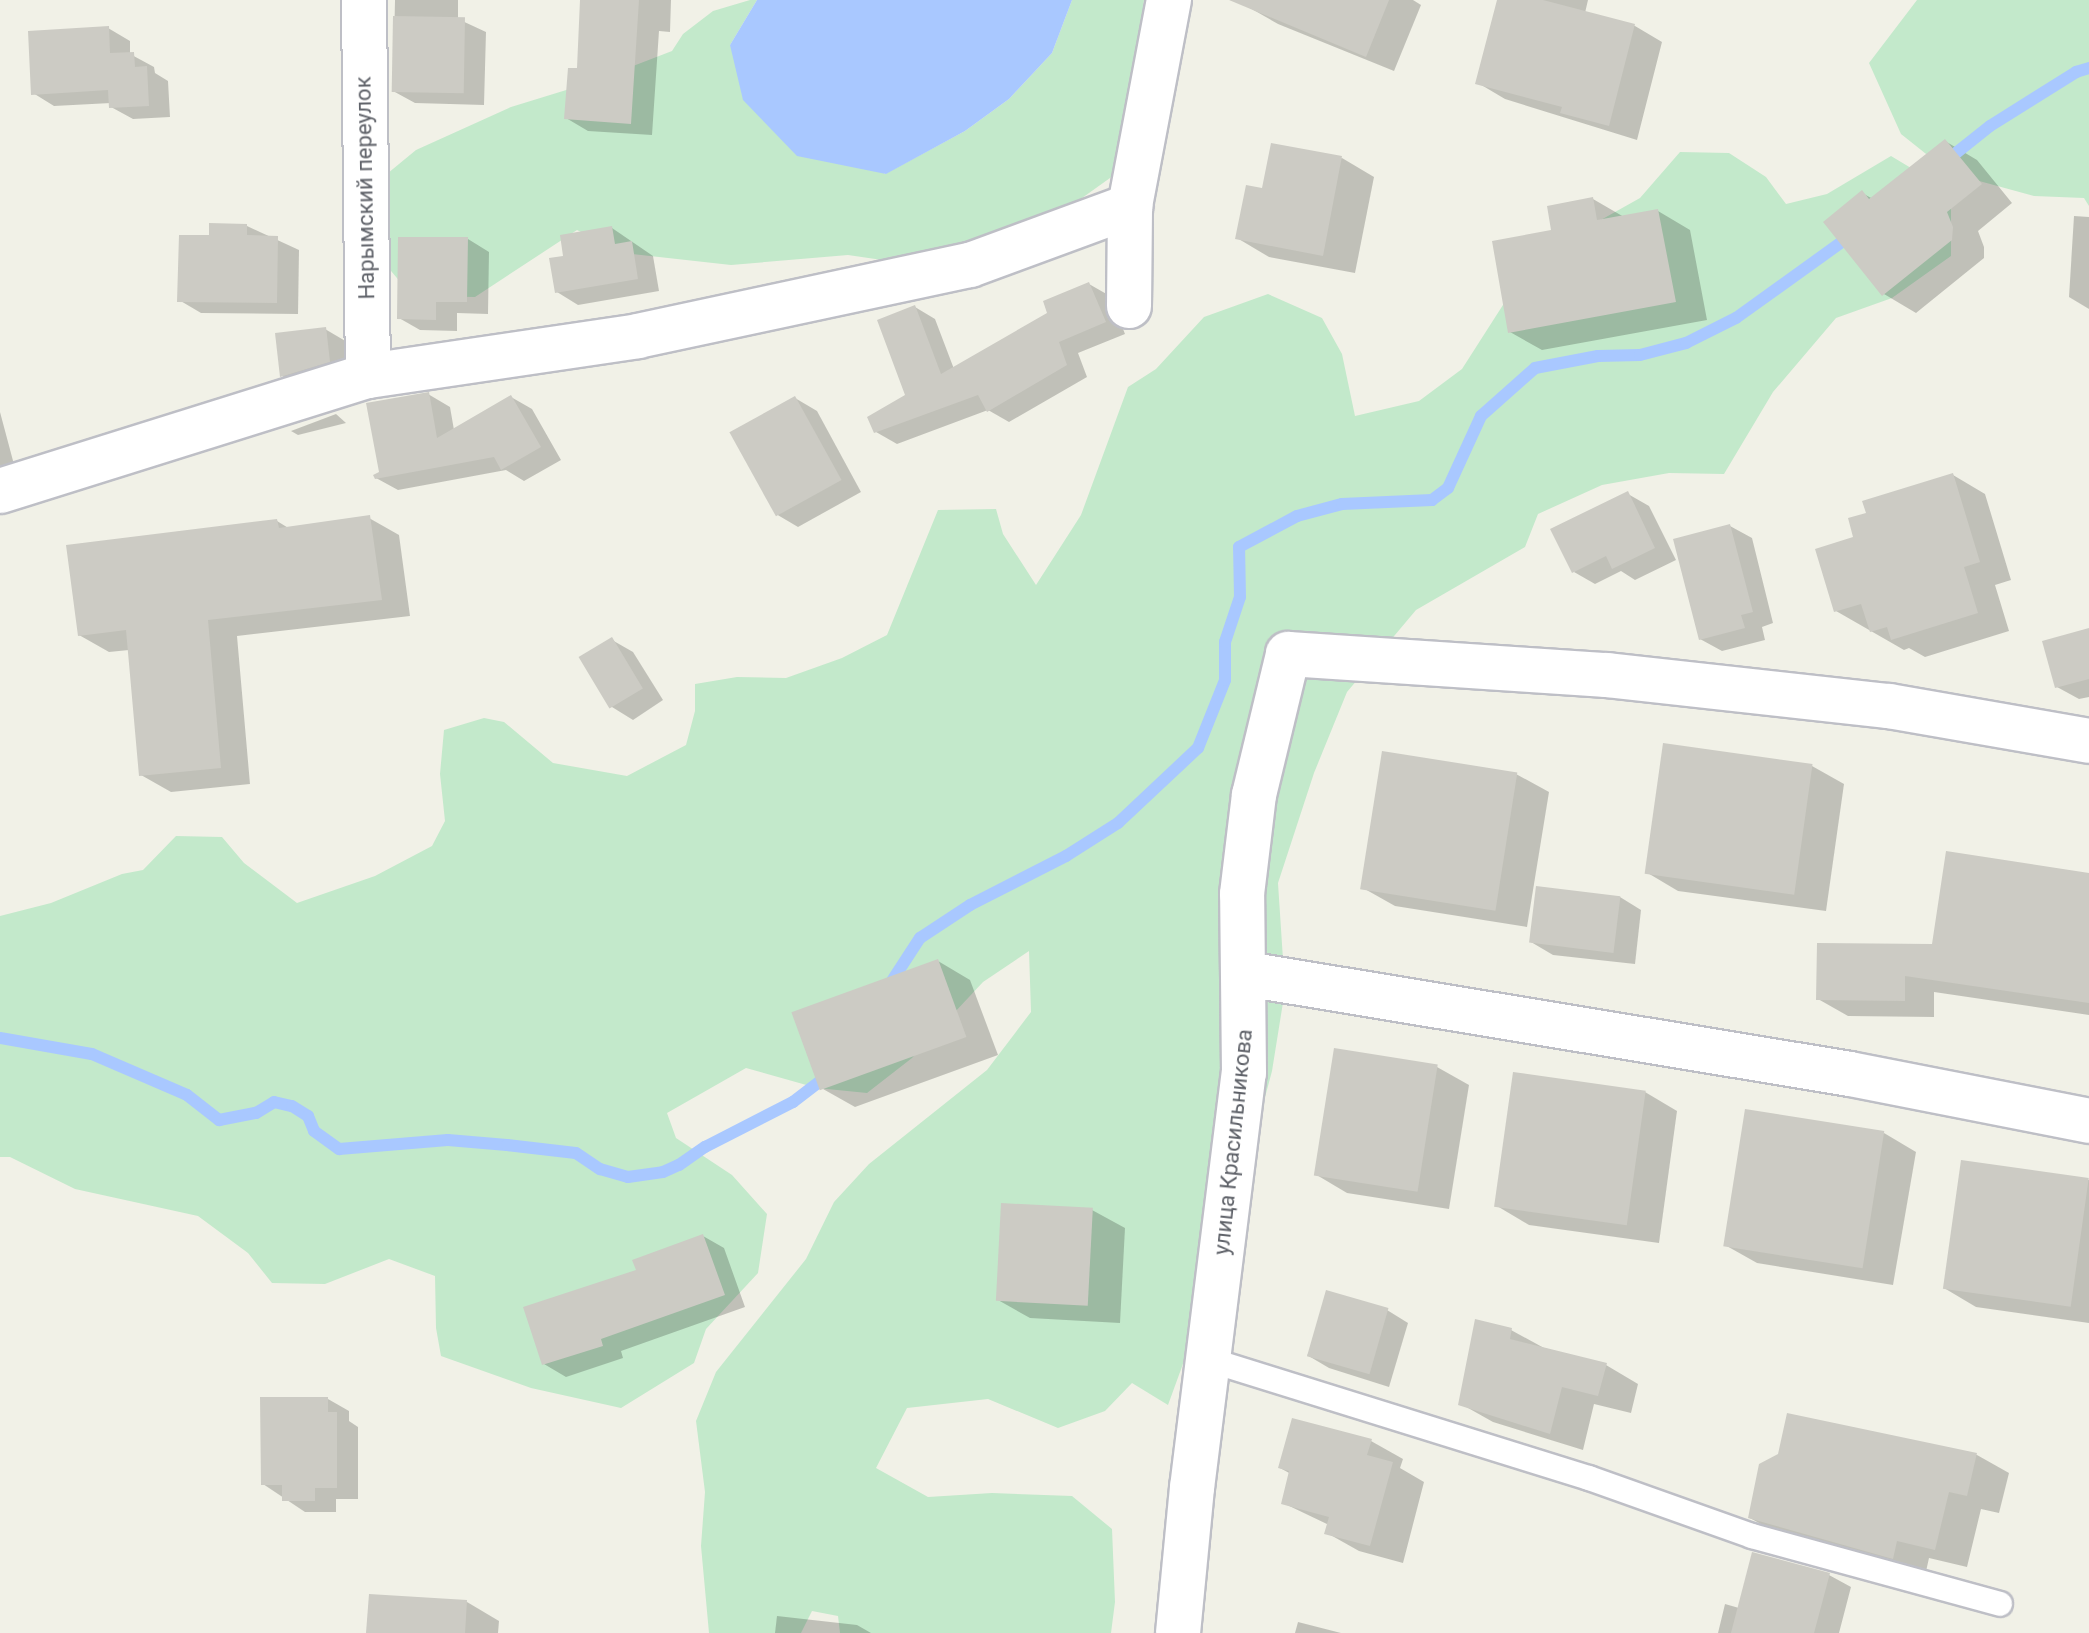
<!DOCTYPE html>
<html>
<head>
<meta charset="utf-8">
<style>
	body { margin:0 }
	#map { position:relative; width:2089px; height:1633px; overflow:hidden; background:#f1f1e7; font-family:Roboto,sans-serif }
	div>[style] { position:absolute }
	[style*='--x'] { left:calc(var(--x)*1px); top:calc(var(--y)*1px); width:calc(var(--w)*1px); rotate:calc(var(--a)*1deg) }
	.green>* { inset:0; background:#c3e9cb }
	.water>* { inset:0; background:#a9c8ff }
	.shadow>* { inset:0; background:#0003 }
	.stream>* { height:12px; margin:-6px; padding:0 6px; transform-origin:6px; border-radius:6px; background:#a9c8ff }
	.building>* { inset:0; background:#cccbc4; transform-origin:0 0 }
	.roads { filter:drop-shadow(2px 0 #bebfc6) drop-shadow(-2px 0 #bebfc6) drop-shadow(0 2px #bebfc6) drop-shadow(0 -2px #bebfc6) }
	.service>* { height:24px; margin:-12px; padding:0 12px; transform-origin:12px; border-radius:12px; background:#fff }
	.minor>* { height:44px; margin:-22px; padding:0 22px; transform-origin:22px; border-radius:22px; background:#fff }
	span { translate:-50% -50%; white-space:nowrap; text-align:center; line-height:1.15; -webkit-text-stroke:7px #fff; paint-order:stroke }
	.street-label { font-size:22px; color:#5e6168 }
</style>
</head>
<body>
<div id="map">
	<div class="green">
		<i style="clip-path:polygon(750px 0,757px 0,730px 45px,885px 174px,965px 131px,1009px 99px,1052px 53px,1072px 0,1144px 0,1124px 168px,1075px 203px,941px 251px,889px 261px,848px 255px,731px 265px,623px 253px,577px 230px,475px 297px,412px 296px,371px 247px,382px 178px,416px 150px,511px 107px,589px 83px,672px 51px,683px 34px,713px 11px)"></i>
		<i style="clip-path:polygon(1917px 0,2089px 0,2089px 206px,2084px 198px,2034px 196px,1950px 173px,1901px 134px,1869px 63px)"></i>
		<i style="clip-path:polygon(1680px 152px,1729px 153px,1766px 177px,1786px 204px,1827px 194px,1891px 156px,1951px 192px,1951px 256px,1892px 298px,1836px 318px,1773px 392px,1724px 474px,1669px 473px,1602px 485px,1538px 514px,1525px 547px,1416px 610px,1347px 692px,1314px 773px,1278px 883px,1285px 990px,1272px 1071px,1223px 1254px,1168px 1405px,1132px 1383px,1105px 1411px,1058px 1428px,988px 1399px,907px 1408px,876px 1468px,928px 1497px,992px 1493px,1072px 1496px,1112px 1529px,1115px 1602px,1111px 1633px,840px 1633px,838px 1616px,812px 1611px,801px 1633px,709px 1633px,701px 1546px,705px 1492px,696px 1421px,716px 1372px,806px 1259px,834px 1202px,869px 1164px,987px 1070px,1031px 1012px,1029px 951px,983px 982px,912px 1058px,867px 1093px,817px 1088px,746px 1068px,667px 1113px,676px 1138px,732px 1175px,767px 1214px,758px 1273px,706px 1329px,694px 1363px,621px 1408px,531px 1388px,441px 1356px,436px 1328px,435px 1276px,389px 1259px,325px 1284px,272px 1283px,248px 1253px,198px 1216px,75px 1189px,10px 1157px,0 1157px,0 916px,51px 903px,122px 874px,143px 870px,176px 836px,222px 837px,244px 863px,297px 903px,375px 876px,432px 846px,445px 821px,440px 774px,444px 730px,484px 718px,504px 722px,553px 763px,627px 776px,686px 745px,695px 711px,695px 684px,737px 677px,786px 678px,842px 658px,887px 635px,938px 510px,996px 509px,1003px 534px,1036px 585px,1081px 515px,1128px 387px,1156px 369px,1204px 317px,1268px 294px,1322px 318px,1342px 354px,1355px 416px,1419px 401px,1462px 369px,1533px 258px,1640px 198px)"></i>
	</div>
	<div class="water">
		<i style="clip-path:polygon(757px 0,1072px 0,1052px 53px,1009px 99px,965px 131px,886px 174px,797px 156px,743px 100px,730px 45px)"></i>
	</div>
	<div class="shadow">
		<i style="clip-path:polygon(395px 0,458px 0,458px 19px,486px 32px,484px 105px,415px 103px,393px 91px)"></i>
		<i style="clip-path:polygon(582px 0,671px 0,670px 32px,659px 31px,652px 135px,588px 131px,566px 118px,579px 70px)"></i>
		<i style="clip-path:polygon(1253px 0,1413px 0,1421px 5px,1394px 71px,1278px 24px,1250px 8px)"></i>
		<i style="clip-path:polygon(1499px 0,1588px 0,1585px 13px,1635px 26px,1662px 42px,1637px 140px,1505px 99px,1478px 83px)"></i>
		<i style="clip-path:polygon(108px 28px,130px 41px,130px 54px,154px 67px,155px 73px,168px 81px,170px 117px,133px 119px,111px 107px,111px 103px,54px 106px,33px 93px)"></i>
		<i style="clip-path:polygon(1945px 141px,1977px 160px,2012px 203px,1978px 231px,1984px 247px,1984px 258px,1916px 313px,1884px 294px,1862px 193px,1873px 199px)"></i>
		<i style="clip-path:polygon(1342px 158px,1374px 177px,1355px 273px,1269px 257px,1237px 238px,1264px 191px)"></i>
		<i style="clip-path:polygon(1593px 199px,1624px 217px,1658px 211px,1690px 230px,1707px 320px,1542px 350px,1510px 332px,1553px 232px)"></i>
		<i style="clip-path:polygon(2074px 216px,2089px 217px,2089px 309px,2069px 297px)"></i>
		<i style="clip-path:polygon(247px 226px,299px 250px,298px 314px,201px 313px,179px 300px,211px 237px)"></i>
		<i style="clip-path:polygon(612px 228px,653px 256px,659px 291px,578px 305px,557px 292px,565px 257px)"></i>
		<i style="clip-path:polygon(468px 239px,489px 252px,488px 314px,457px 313px,457px 331px,420px 330px,399px 318px)"></i>
		<i style="clip-path:polygon(1089px 284px,1110px 296px,1125px 334px,1078px 353px,1087px 377px,1009px 422px,988px 410px,897px 444px,876px 432px,907px 396px,915px 307px,935px 319px,954px 369px,1050px 313px)"></i>
		<i style="clip-path:polygon(325px 329px,347px 342px,351px 373px,303px 388px,282px 376px)"></i>
		<i style="clip-path:polygon(428px 394px,450px 407px,454px 430px,511px 397px,532px 409px,561px 460px,524px 481px,506px 470px,398px 490px,376px 478px)"></i>
		<i style="clip-path:polygon(795px 398px,817px 411px,861px 492px,798px 527px,776px 514px)"></i>
		<i style="clip-path:polygon(0 412px,20px 487px,0 492px)"></i>
		<i style="clip-path:polygon(336px 414px,346px 423px,298px 435px,291px 431px)"></i>
		<i style="clip-path:polygon(1953px 475px,1985px 494px,2011px 580px,1995px 585px,2009px 631px,1925px 657px,1909px 648px,1904px 650px,1836px 611px,1856px 539px,1868px 514px)"></i>
		<i style="clip-path:polygon(1628px 494px,1649px 506px,1676px 560px,1635px 580px,1621px 571px,1595px 584px,1574px 572px)"></i>
		<i style="clip-path:polygon(369px 518px,399px 535px,410px 616px,237px 636px,250px 784px,171px 792px,141px 775px,129px 650px,109px 652px,79px 635px,277px 521px,290px 529px)"></i>
		<i style="clip-path:polygon(1730px 526px,1752px 538px,1773px 623px,1762px 627px,1765px 640px,1722px 651px,1700px 639px)"></i>
		<i style="clip-path:polygon(2089px 631px,2089px 697px,2079px 699px,2057px 687px)"></i>
		<i style="clip-path:polygon(612px 640px,633px 652px,663px 700px,633px 720px,612px 707px)"></i>
		<i style="clip-path:polygon(1812px 766px,1844px 784px,1826px 911px,1678px 891px,1646px 872px)"></i>
		<i style="clip-path:polygon(1516px 774px,1549px 792px,1527px 927px,1395px 906px,1363px 888px)"></i>
		<i style="clip-path:polygon(2089px 875px,2089px 1015px,1934px 992px,1934px 1017px,1848px 1016px,1818px 999px)"></i>
		<i style="clip-path:polygon(1620px 897px,1641px 910px,1635px 964px,1553px 955px,1531px 942px)"></i>
		<i style="clip-path:polygon(938px 961px,970px 980px,998px 1055px,855px 1107px,823px 1089px)"></i>
		<i style="clip-path:polygon(1437px 1067px,1469px 1085px,1449px 1209px,1347px 1193px,1315px 1174px)"></i>
		<i style="clip-path:polygon(1645px 1092px,1677px 1111px,1659px 1243px,1529px 1225px,1497px 1206px)"></i>
		<i style="clip-path:polygon(1884px 1133px,1916px 1152px,1893px 1285px,1757px 1263px,1725px 1245px)"></i>
		<i style="clip-path:polygon(1962px 1162px,2089px 1180px,2089px 1323px,1976px 1307px,1944px 1288px)"></i>
		<i style="clip-path:polygon(1092px 1210px,1125px 1228px,1120px 1323px,1030px 1318px,998px 1300px)"></i>
		<i style="clip-path:polygon(703px 1236px,724px 1248px,745px 1307px,621px 1351px,623px 1358px,566px 1377px,544px 1364px,638px 1271px)"></i>
		<i style="clip-path:polygon(1387px 1310px,1408px 1323px,1389px 1387px,1329px 1368px,1307px 1355px)"></i>
		<i style="clip-path:polygon(1511px 1330px,1544px 1348px,1606px 1365px,1638px 1384px,1631px 1413px,1594px 1404px,1583px 1450px,1493px 1422px,1461px 1404px)"></i>
		<i style="clip-path:polygon(328px 1399px,349px 1411px,349px 1421px,358px 1427px,358px 1499px,336px 1499px,336px 1512px,305px 1512px,263px 1484px)"></i>
		<i style="clip-path:polygon(1789px 1415px,1977px 1455px,2009px 1473px,1999px 1513px,1981px 1509px,1967px 1567px,1929px 1558px,1925px 1576px,1782px 1536px,1750px 1518px,1780px 1456px)"></i>
		<i style="clip-path:polygon(1371px 1441px,1403px 1459px,1400px 1468px,1424px 1482px,1403px 1563px,1359px 1551px,1327px 1533px,1329px 1525px,1283px 1503px,1291px 1474px,1280px 1468px)"></i>
		<i style="clip-path:polygon(1829px 1575px,1851px 1587px,1839px 1633px,1718px 1633px,1725px 1604px,1739px 1608px)"></i>
		<i style="clip-path:polygon(371px 1596px,467px 1602px,499px 1621px,498px 1633px,368px 1633px)"></i>
		<i style="clip-path:polygon(777px 1616px,857px 1625px,871px 1633px,775px 1633px)"></i>
		<i style="clip-path:polygon(1298px 1622px,1341px 1633px,1295px 1633px)"></i>
	</div>
	<div class="stream">
		<i style="--x:1946;--y:161;--w:56;--a:-38.5"></i>
		<i style="--x:1990;--y:126;--w:102;--a:-32.1"></i>
		<i style="--x:2076;--y:72;--w:14;--a:-17"></i>
		<i style="--x:888;--y:987;--w:59;--a:-56.9"></i>
		<i style="--x:920;--y:938;--w:60;--a:-33.4"></i>
		<i style="--x:970;--y:905;--w:108;--a:-27"></i>
		<i style="--x:1066;--y:856;--w:62;--a:-32.4"></i>
		<i style="--x:1118;--y:823;--w:110;--a:-43.2"></i>
		<i style="--x:1198;--y:748;--w:73;--a:-68.3"></i>
		<i style="--x:1225;--y:680;--w:38;--a:-90"></i>
		<i style="--x:1225;--y:642;--w:47;--a:-71.6"></i>
		<i style="--x:1240;--y:597;--w:50;--a:-91.1"></i>
		<i style="--x:1239;--y:547;--w:66;--a:-28.1"></i>
		<i style="--x:1297;--y:516;--w:47;--a:-14.9"></i>
		<i style="--x:1342;--y:504;--w:90;--a:-2.5"></i>
		<i style="--x:1432;--y:500;--w:20;--a:-37"></i>
		<i style="--x:1448;--y:488;--w:79;--a:-65.4"></i>
		<i style="--x:1481;--y:416;--w:72;--a:-41.6"></i>
		<i style="--x:1535;--y:368;--w:64;--a:-10.8"></i>
		<i style="--x:1598;--y:356;--w:42;--a:-1.4"></i>
		<i style="--x:1640;--y:355;--w:48;--a:-14.6"></i>
		<i style="--x:1686;--y:343;--w:56;--a:-26.6"></i>
		<i style="--x:1736;--y:318;--w:144;--a:-35.7"></i>
		<i style="--x:0;--y:1038;--w:93;--a:9.9"></i>
		<i style="--x:92;--y:1054;--w:103;--a:23.3"></i>
		<i style="--x:187;--y:1095;--w:41;--a:38"></i>
		<i style="--x:219;--y:1120;--w:38;--a:-11"></i>
		<i style="--x:256;--y:1113;--w:21;--a:-31"></i>
		<i style="--x:274;--y:1102;--w:18;--a:13"></i>
		<i style="--x:292;--y:1106;--w:19;--a:32"></i>
		<i style="--x:308;--y:1116;--w:16;--a:68"></i>
		<i style="--x:314;--y:1131;--w:31;--a:36"></i>
		<i style="--x:339;--y:1149;--w:109;--a:-4.7"></i>
		<i style="--x:448;--y:1140;--w:59;--a:4.8"></i>
		<i style="--x:507;--y:1145;--w:69;--a:6.6"></i>
		<i style="--x:576;--y:1153;--w:29;--a:34"></i>
		<i style="--x:600;--y:1169;--w:29;--a:16"></i>
		<i style="--x:628;--y:1177;--w:35;--a:-8"></i>
		<i style="--x:663;--y:1172;--w:17;--a:-24"></i>
		<i style="--x:679;--y:1165;--w:32;--a:-35"></i>
		<i style="--x:705;--y:1147;--w:99;--a:-27.1"></i>
		<i style="--x:793;--y:1102;--w:44;--a:-37.6"></i>
	</div>
	<div class="building">
		<i style="clip-path:polygon(580px 0,639px 0,631px 124px,564px 119px,568px 68px,577px 68px)"></i>
		<i style="clip-path:polygon(1229px 0,1389px 0,1366px 57px)"></i>
		<i style="clip-path:polygon(1497px 0,1543px 0,1635px 24px,1609px 126px,1560px 113px,1562px 107px,1475px 84px)"></i>
		<i style="left:393px;top:16px;width:72px;height:76px;rotate:1deg"></i>
		<i style="clip-path:polygon(109px 26px,110px 53px,134px 52px,135px 67px,147px 66px,149px 106px,109px 108px,108px 90px,31px 95px,28px 31px)"></i>
		<i style="clip-path:polygon(1945px 139px,1982px 184px,1947px 212px,1953px 227px,1952px 240px,1882px 296px,1823px 222px,1862px 190px,1869px 199px)"></i>
		<i style="clip-path:polygon(1271px 143px,1342px 156px,1323px 256px,1235px 239px,1246px 185px,1262px 188px)"></i>
		<i style="clip-path:polygon(1593px 197px,1597px 220px,1658px 209px,1676px 302px,1508px 333px,1492px 241px,1551px 230px,1547px 206px)"></i>
		<i style="clip-path:polygon(209px 223px,247px 224px,247px 235px,278px 236px,277px 303px,177px 302px,179px 235px,209px 235px)"></i>
		<i style="clip-path:polygon(612px 226px,615px 244px,632px 241px,638px 279px,555px 293px,549px 258px,563px 256px,560px 235px)"></i>
		<i style="clip-path:polygon(398px 237px,468px 237px,467px 302px,436px 302px,436px 320px,397px 319px)"></i>
		<i style="clip-path:polygon(1089px 282px,1106px 322px,1059px 342px,1067px 365px,987px 412px,978px 395px,874px 433px,867px 417px,905px 395px,877px 320px,915px 305px,941px 374px,1047px 313px,1043px 301px)"></i>
		<i style="clip-path:polygon(326px 327px,330px 362px,280px 377px,275px 333px)"></i>
		<i style="clip-path:polygon(429px 392px,437px 438px,511px 395px,541px 447px,501px 470px,494px 457px,375px 479px,373px 475px,379px 472px,366px 403px)"></i>
		<i style="left:795px;top:396px;width:96px;height:75px;rotate:61deg"></i>
		<i style="clip-path:polygon(1953px 473px,1980px 562px,1964px 567px,1978px 613px,1891px 640px,1887px 627px,1870px 632px,1861px 604px,1834px 612px,1815px 549px,1853px 537px,1848px 518px,1866px 513px,1862px 501px)"></i>
		<i style="clip-path:polygon(1628px 491px,1655px 548px,1612px 569px,1606px 556px,1572px 573px,1550px 529px)"></i>
		<i style="clip-path:polygon(370px 515px,382px 600px,208px 620px,221px 768px,139px 776px,126px 630px,78px 636px,66px 545px,277px 519px,279px 528px)"></i>
		<i style="clip-path:polygon(1730px 524px,1753px 612px,1741px 615px,1745px 628px,1699px 640px,1673px 539px)"></i>
		<i style="clip-path:polygon(2089px 628px,2089px 679px,2055px 688px,2042px 641px)"></i>
		<i style="left:612px;top:637px;width:60px;height:39px;rotate:59deg"></i>
		<i style="left:1663px;top:743px;width:151px;height:132px;rotate:8deg"></i>
		<i style="left:1382px;top:751px;width:137px;height:140px;rotate:9deg"></i>
		<i style="clip-path:polygon(1946px 851px,2089px 873px,2089px 1003px,1905px 976px,1905px 1001px,1816px 1000px,1817px 943px,1932px 944px)"></i>
		<i style="left:1536px;top:886px;width:85px;height:57px;rotate:7deg"></i>
		<i style="left:938px;top:959px;width:83px;height:156px;rotate:70deg"></i>
		<i style="left:1334px;top:1048px;width:105px;height:129px;rotate:9deg"></i>
		<i style="left:1513px;top:1072px;width:134px;height:136px;rotate:8deg"></i>
		<i style="left:1745px;top:1109px;width:141px;height:139px;rotate:9deg"></i>
		<i style="left:1961px;top:1160px;width:129px;height:130px;rotate:8deg"></i>
		<i style="left:1001px;top:1203px;width:92px;height:98px;rotate:3deg"></i>
		<i style="clip-path:polygon(703px 1234px,725px 1295px,601px 1339px,603px 1346px,542px 1365px,523px 1307px,636px 1270px,632px 1260px)"></i>
		<i style="left:1326px;top:1290px;width:65px;height:69px;rotate:16deg"></i>
		<i style="clip-path:polygon(1475px 1319px,1512px 1328px,1510px 1339px,1607px 1363px,1598px 1396px,1562px 1387px,1550px 1434px,1458px 1405px)"></i>
		<i style="clip-path:polygon(260px 1397px,328px 1397px,328px 1412px,337px 1412px,337px 1488px,315px 1488px,315px 1501px,282px 1501px,282px 1485px,261px 1485px)"></i>
		<i style="clip-path:polygon(1787px 1413px,1977px 1453px,1967px 1496px,1949px 1492px,1935px 1550px,1897px 1541px,1893px 1559px,1748px 1518px,1759px 1464px,1778px 1454px)"></i>
		<i style="clip-path:polygon(1292px 1418px,1372px 1439px,1367px 1455px,1393px 1462px,1370px 1546px,1324px 1534px,1329px 1517px,1281px 1504px,1289px 1471px,1278px 1468px)"></i>
		<i style="clip-path:polygon(1752px 1552px,1830px 1573px,1814px 1633px,1731px 1633px)"></i>
		<i style="clip-path:polygon(369px 1594px,467px 1600px,465px 1633px,366px 1633px)"></i>
	</div>
	<div class="roads">
		<div class="service">
			<i style="--x:1210;--y:1360;--w:397;--a:17.3"></i>
			<i style="--x:1589;--y:1478;--w:173;--a:19.6"></i>
			<i style="--x:1752;--y:1536;--w:257;--a:15.3"></i>
		</div>
		<div class="minor">
			<i style="--x:364;--y:0;--w:376;--a:89.4"></i>
			<i style="--x:1129;--y:306;--w:100;--a:-89.4"></i>
			<i style="--x:1130;--y:206;--w:210;--a:-79.3"></i>
			<i style="--x:0;--y:491;--w:386;--a:-17.4"></i>
			<i style="--x:368;--y:376;--w:273;--a:-8.4"></i>
			<i style="--x:638;--y:336;--w:340;--a:-12.1"></i>
			<i style="--x:970;--y:265;--w:171;--a:-20.2"></i>
			<i style="--x:1246;--y:974;--w:612;--a:9.4"></i>
			<i style="--x:1850;--y:1074;--w:244;--a:11.1"></i>
			<i style="--x:1178;--y:1633;--w:146;--a:-84.5"></i>
			<i style="--x:1192;--y:1488;--w:418;--a:-82.9"></i>
			<i style="--x:1244;--y:1073;--w:179;--a:-90.6"></i>
			<i style="--x:1242;--y:894;--w:100;--a:-83.1"></i>
			<i style="--x:1254;--y:795;--w:145;--a:-76.4"></i>
			<i style="--x:1288;--y:654;--w:320;--a:3.8"></i>
			<i style="--x:1607;--y:675;--w:284;--a:6.3"></i>
			<i style="--x:1889;--y:706;--w:203;--a:9.9"></i>
		</div>
	</div>
	<div class="street-label">
		<span style="left:365px;top:188px;rotate:-91deg">Нарымский переулок</span>
		<span style="left:1233px;top:1142px;rotate:-84deg">улица Красильникова</span>
	</div>
</div>
</body>
</html>
